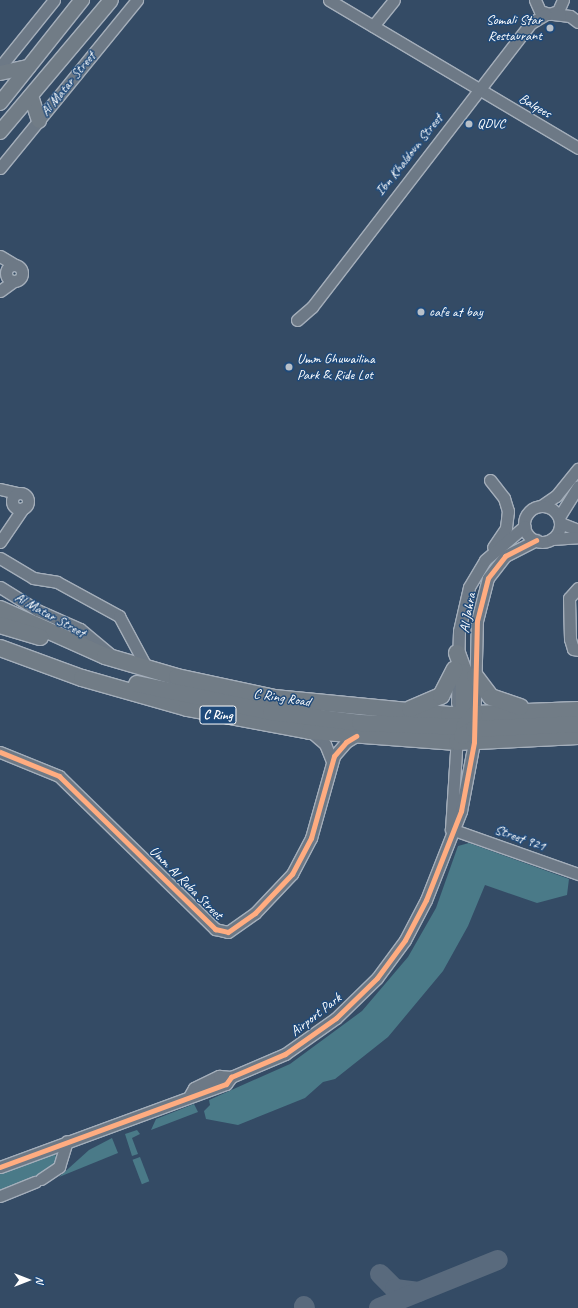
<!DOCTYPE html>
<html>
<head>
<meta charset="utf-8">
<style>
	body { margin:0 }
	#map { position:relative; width:578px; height:1308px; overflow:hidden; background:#344b65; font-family:Caveat,sans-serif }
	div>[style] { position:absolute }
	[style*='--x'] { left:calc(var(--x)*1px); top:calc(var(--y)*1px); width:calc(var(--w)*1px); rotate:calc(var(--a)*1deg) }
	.green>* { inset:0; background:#4a7a88; transform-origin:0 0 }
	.taxiway>* { height:20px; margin:-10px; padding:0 10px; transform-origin:10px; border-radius:10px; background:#596a7d }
	.roads { filter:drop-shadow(1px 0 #a4aeba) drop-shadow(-1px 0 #a4aeba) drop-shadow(0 1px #a4aeba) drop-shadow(0 -1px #a4aeba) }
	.minor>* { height:11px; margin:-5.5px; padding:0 5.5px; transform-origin:5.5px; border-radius:5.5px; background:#6d7986 }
	.minor>.ring { margin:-5.5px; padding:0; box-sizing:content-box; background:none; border:11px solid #6d7986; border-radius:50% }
	.major>* { height:14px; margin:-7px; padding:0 7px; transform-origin:7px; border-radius:7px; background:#717c86 }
	.highway>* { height:16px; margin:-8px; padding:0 8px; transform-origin:8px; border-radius:8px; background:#717c86 }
	.cycleway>* { height:5px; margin:-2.5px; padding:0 2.5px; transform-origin:2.5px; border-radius:2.5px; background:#ffac80 }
	.dots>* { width:11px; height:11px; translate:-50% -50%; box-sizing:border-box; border:2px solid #1f4a7a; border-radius:50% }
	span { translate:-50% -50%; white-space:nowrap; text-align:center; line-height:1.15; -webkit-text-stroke:3px #1f4a7a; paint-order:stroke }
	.shield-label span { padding:1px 3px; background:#1f4a7a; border:1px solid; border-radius:3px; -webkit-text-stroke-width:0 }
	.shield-label { font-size:13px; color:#fff; font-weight:700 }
	.poi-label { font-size:14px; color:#fff }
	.right { translate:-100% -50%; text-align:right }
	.left { translate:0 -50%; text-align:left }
	.street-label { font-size:14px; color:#fff }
	.north { position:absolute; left:8px; top:1260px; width:40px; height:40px; -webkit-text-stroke:3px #1f4a7a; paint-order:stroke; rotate:90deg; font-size:11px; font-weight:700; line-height:16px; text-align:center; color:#fff }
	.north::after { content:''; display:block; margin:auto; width:14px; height:18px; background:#fff; clip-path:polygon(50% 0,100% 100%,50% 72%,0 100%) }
</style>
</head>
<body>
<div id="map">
	<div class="green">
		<i style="clip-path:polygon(469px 843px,569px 879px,567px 895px,537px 903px,485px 885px,468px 926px,443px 971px,388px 1037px,335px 1079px,323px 1082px,305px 1098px,238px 1125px,206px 1119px,204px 1111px,210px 1105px,209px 1100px,290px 1064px,362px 1011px,408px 957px,436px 908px,458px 846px)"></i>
		<i style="clip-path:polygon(194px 1104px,198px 1112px,151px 1130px,156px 1119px)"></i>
		<i style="clip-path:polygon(137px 1130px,140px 1134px,132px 1138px,138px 1154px,132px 1156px,125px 1134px)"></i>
		<i style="clip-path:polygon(112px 1138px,118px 1153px,59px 1177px,89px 1150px)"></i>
		<i style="clip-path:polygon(53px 1153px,57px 1157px,53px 1169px,0 1191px,0 1172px)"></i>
		<i style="left:140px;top:1157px;width:26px;height:8px;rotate:69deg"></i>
	</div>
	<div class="taxiway">
		<i style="--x:380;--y:1274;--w:21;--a:45"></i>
		<i style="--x:395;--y:1289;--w:24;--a:7"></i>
		<i style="--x:304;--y:1306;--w:2;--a:63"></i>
		<i style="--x:379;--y:1308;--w:128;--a:-22"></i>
	</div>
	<div class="roads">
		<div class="minor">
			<i style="--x:329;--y:0;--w:290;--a:30.7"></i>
			<i style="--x:535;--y:0;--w:12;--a:66"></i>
			<i style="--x:540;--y:11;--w:9;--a:18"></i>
			<i style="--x:549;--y:14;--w:9;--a:-18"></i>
			<i style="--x:558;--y:11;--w:12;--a:-66"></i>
			<i style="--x:553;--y:14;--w:17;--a:7"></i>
			<i style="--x:570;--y:16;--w:10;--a:37"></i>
			<i style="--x:373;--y:26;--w:33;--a:-51"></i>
			<i style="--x:0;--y:67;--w:86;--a:-51.1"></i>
			<i style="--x:0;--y:168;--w:217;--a:-50.8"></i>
			<i style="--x:0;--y:256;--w:17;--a:31"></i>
			<i class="ring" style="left:6px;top:265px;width:5px;height:5px"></i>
			<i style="--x:0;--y:291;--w:17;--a:-36"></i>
			<i style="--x:297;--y:320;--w:20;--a:-41"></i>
			<i style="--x:312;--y:307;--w:359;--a:-52.4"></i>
			<i style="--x:531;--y:23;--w:17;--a:-31"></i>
			<i style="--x:490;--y:480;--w:23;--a:52"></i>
			<i style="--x:504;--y:498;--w:14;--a:73"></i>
			<i style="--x:508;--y:511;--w:17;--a:97"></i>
			<i style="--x:506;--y:528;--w:23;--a:124"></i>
			<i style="--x:0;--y:489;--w:17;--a:13"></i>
			<i class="ring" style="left:12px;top:493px;width:5px;height:5px"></i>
			<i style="--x:541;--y:506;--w:18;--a:-34"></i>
			<i style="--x:556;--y:496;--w:35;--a:-51"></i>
			<i class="ring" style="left:524px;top:506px;width:25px;height:25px"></i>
			<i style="--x:559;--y:517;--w:36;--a:-58"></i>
			<i style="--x:560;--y:523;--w:19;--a:21"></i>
			<i style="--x:552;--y:539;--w:26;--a:-4"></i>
			<i style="--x:0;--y:542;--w:41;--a:-55.9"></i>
			<i style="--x:0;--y:558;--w:39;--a:31"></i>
			<i style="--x:33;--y:578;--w:24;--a:9"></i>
			<i style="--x:57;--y:582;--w:71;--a:28.7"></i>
			<i style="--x:119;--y:616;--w:61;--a:61.8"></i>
			<i style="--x:0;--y:587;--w:44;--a:31.9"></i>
			<i style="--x:37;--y:610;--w:47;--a:23.8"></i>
			<i style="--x:80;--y:629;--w:39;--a:40"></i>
			<i style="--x:578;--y:588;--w:13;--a:132"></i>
			<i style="--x:569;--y:598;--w:41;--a:88.6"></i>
			<i style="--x:570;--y:639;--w:10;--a:73"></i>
			<i style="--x:573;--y:649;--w:5;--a:11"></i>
			<i style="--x:457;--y:703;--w:72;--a:-88.4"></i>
			<i style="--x:459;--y:631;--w:45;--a:-77.2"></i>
			<i style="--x:469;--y:587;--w:31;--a:-59"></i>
			<i style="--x:485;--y:560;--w:52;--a:-40.4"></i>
			<i style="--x:310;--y:731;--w:20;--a:41"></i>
			<i style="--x:325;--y:744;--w:18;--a:68"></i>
			<i style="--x:0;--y:752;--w:64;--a:22.1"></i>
			<i style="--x:59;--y:776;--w:219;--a:44.4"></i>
			<i style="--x:215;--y:929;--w:13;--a:13"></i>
			<i style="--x:228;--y:932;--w:33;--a:-35"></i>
			<i style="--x:255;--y:913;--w:54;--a:-46.5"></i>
			<i style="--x:292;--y:874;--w:41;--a:-62.2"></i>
			<i style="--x:311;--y:838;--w:85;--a:-74.3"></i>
			<i style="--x:334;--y:756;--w:18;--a:-49"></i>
			<i style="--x:346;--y:742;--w:12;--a:-31"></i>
			<i style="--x:451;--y:829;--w:93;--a:-86.3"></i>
			<i style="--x:451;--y:829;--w:135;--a:19.5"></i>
			<i style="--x:190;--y:1095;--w:8;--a:-60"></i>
			<i style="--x:194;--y:1088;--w:28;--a:-26"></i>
			<i style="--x:219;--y:1076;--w:12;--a:5"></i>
			<i style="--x:0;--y:1167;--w:241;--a:-20.2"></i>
			<i style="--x:226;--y:1084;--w:9;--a:-54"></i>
			<i style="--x:231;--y:1077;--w:59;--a:-23.1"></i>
			<i style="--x:285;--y:1054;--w:62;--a:-35.2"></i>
			<i style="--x:336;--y:1018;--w:57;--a:-44.3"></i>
			<i style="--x:377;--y:978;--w:47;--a:-53.6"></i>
			<i style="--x:405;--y:940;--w:45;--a:-62.3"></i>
			<i style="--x:426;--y:900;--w:96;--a:-68.5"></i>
			<i style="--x:461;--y:811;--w:70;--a:-79.3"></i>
			<i style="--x:474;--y:742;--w:121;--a:-88.6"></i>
			<i style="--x:477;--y:621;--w:44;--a:-75.7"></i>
			<i style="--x:488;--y:578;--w:28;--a:-52"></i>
			<i style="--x:505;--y:556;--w:35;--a:-27"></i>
			<i style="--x:41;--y:1179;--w:22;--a:-34"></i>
			<i style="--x:59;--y:1167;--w:27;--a:-73"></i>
			<i style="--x:0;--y:1196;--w:38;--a:-22"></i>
		</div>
		<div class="major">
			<i style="--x:0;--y:73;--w:29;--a:-12"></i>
			<i style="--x:31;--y:96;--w:26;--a:72"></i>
			<i style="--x:0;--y:103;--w:132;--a:-51.5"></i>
			<i style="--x:0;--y:132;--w:172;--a:-49.9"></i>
		</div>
		<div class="highway">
			<i style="--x:0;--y:609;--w:115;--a:24.1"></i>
			<i style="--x:105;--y:656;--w:75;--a:16.3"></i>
			<i style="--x:177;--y:677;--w:99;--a:12.2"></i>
			<i style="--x:274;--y:698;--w:176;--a:5.5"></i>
			<i style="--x:449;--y:715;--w:129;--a:-2.2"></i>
			<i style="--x:0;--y:625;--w:42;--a:16.7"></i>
			<i style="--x:0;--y:648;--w:87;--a:20.1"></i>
			<i style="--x:82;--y:678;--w:109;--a:15.9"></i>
			<i style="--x:187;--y:708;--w:125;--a:10.6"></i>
			<i style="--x:310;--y:731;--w:147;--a:4.3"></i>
			<i style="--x:457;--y:742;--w:121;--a:-2.8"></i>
			<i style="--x:457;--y:653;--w:20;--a:70"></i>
			<i style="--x:464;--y:672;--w:54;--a:90"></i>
			<i style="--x:475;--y:676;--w:26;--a:53"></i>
			<i style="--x:491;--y:697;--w:31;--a:19"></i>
			<i style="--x:137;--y:684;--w:137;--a:11.8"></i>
			<i style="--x:271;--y:712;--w:90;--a:7"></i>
			<i style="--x:360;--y:723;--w:104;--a:2.2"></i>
			<i style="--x:464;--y:727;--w:16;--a:-50"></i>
			<i style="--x:410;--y:709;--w:34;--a:-23"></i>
			<i style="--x:441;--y:696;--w:30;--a:-63"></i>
			<i style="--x:462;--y:736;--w:14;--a:-30"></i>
			<i style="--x:474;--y:729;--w:104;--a:-2.8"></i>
		</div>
	</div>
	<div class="cycleway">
		<i style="--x:0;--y:752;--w:64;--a:22.1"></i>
		<i style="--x:59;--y:776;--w:219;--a:44.4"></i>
		<i style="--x:215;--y:929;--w:13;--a:13"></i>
		<i style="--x:228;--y:932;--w:33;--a:-35"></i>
		<i style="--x:255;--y:913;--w:54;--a:-46.5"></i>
		<i style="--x:292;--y:874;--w:41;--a:-62.2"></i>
		<i style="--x:311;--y:838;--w:85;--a:-74.3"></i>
		<i style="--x:334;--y:756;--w:18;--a:-49"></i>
		<i style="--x:346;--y:742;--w:12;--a:-31"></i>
		<i style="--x:0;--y:1167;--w:241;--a:-20.2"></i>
		<i style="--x:226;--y:1084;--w:9;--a:-54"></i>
		<i style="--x:231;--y:1077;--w:59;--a:-23.1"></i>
		<i style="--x:285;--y:1054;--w:62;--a:-35.2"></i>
		<i style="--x:336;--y:1018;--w:57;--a:-44.3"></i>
		<i style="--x:377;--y:978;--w:47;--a:-53.6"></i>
		<i style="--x:405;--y:940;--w:45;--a:-62.3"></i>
		<i style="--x:426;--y:900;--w:96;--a:-68.5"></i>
		<i style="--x:461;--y:811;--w:70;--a:-79.3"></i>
		<i style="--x:474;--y:742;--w:121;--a:-88.6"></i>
		<i style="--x:477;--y:621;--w:44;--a:-75.7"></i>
		<i style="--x:488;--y:578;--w:28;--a:-52"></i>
		<i style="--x:505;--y:556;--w:35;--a:-27"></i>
	</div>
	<div class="dots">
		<i style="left:550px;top:28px;background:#b8c0c9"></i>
		<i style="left:469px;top:124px;background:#b8c0c9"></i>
		<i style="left:421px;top:312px;background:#b8c0c9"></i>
		<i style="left:289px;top:367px;background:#b8c0c9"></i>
	</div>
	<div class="shield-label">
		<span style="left:218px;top:715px">C Ring</span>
	</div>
	<div class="poi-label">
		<span class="right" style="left:542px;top:28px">Somali Star<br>Restaurant</span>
		<span class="left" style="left:477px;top:124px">QDVC</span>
		<span class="left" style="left:429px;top:312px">cafe at bay</span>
		<span class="left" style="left:297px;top:367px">Umm Ghuwailina<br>Park &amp; Ride Lot</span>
	</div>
	<div class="street-label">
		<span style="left:68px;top:84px;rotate:-51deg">Al Matar Street</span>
		<span style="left:535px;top:106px;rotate:30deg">Balqees</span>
		<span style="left:409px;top:155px;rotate:-52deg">Ibn Khaldoun Street</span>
		<span style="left:468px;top:613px;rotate:-80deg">Al Jahra</span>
		<span style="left:50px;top:615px;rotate:29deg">Al Matar Street</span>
		<span style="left:282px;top:698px;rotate:9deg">C Ring Road</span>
		<span style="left:520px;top:838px;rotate:20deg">Street 921</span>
		<span style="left:186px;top:883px;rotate:45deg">Umm Al Ruba Street</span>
		<span style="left:316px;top:1015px;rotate:-38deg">Airport Park</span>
	</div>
	<div class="north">N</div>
</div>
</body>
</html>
